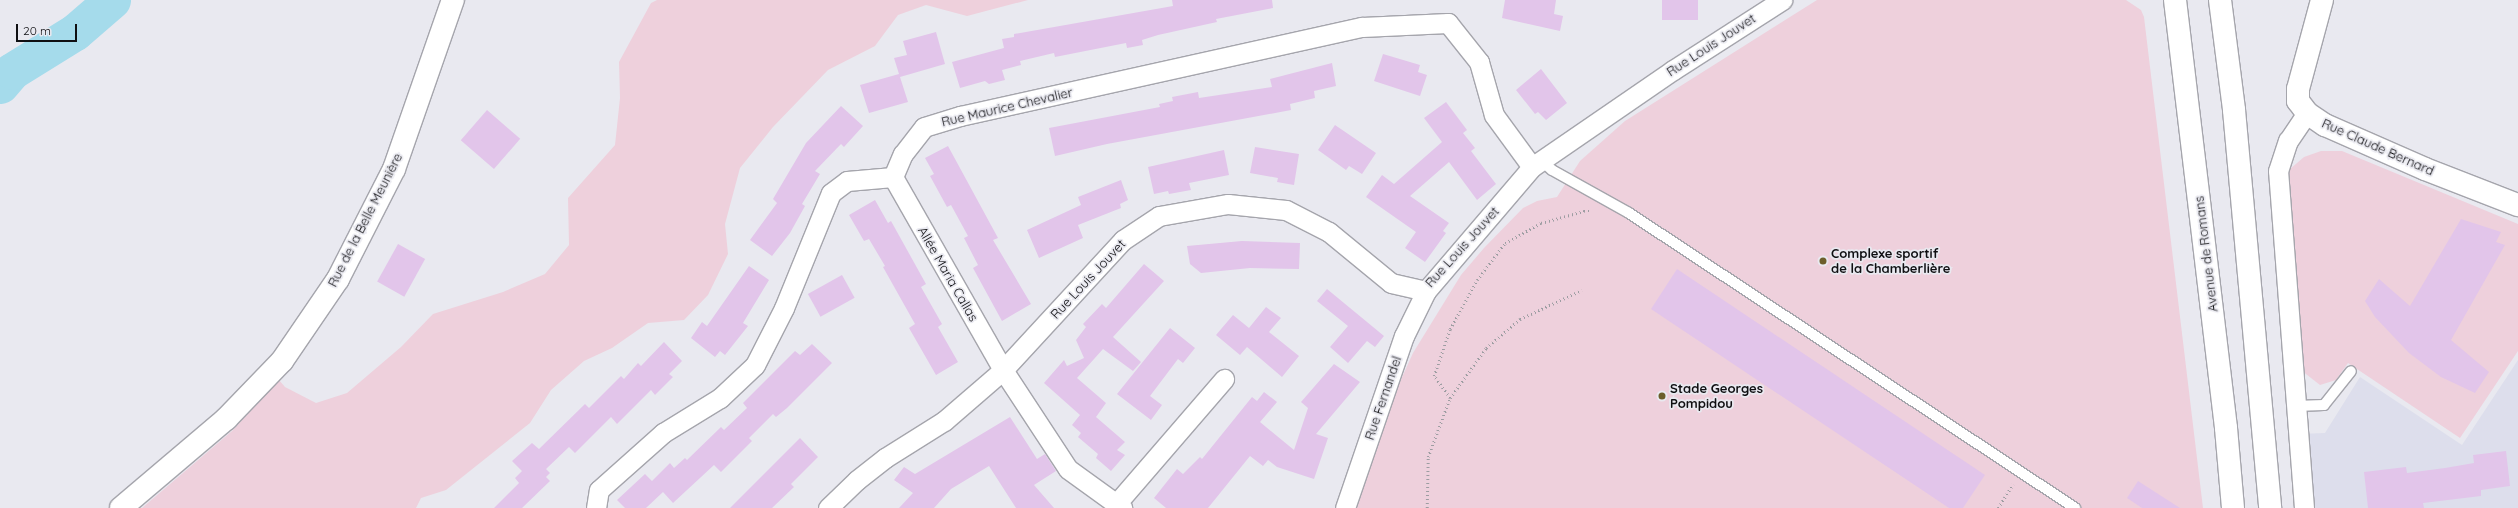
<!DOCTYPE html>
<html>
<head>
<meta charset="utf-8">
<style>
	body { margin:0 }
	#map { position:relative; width:2518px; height:508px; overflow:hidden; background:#e9e9f0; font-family:Quicksand,sans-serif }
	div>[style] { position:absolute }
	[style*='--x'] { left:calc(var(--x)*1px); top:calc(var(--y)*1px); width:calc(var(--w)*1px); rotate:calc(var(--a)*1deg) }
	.built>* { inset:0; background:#dddeec }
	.green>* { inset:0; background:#eed0dc }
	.river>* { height:37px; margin:-18.5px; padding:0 18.5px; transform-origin:18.5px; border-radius:18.5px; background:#a5dbeb }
	.building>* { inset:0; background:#e2c5ea; transform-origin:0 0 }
	.path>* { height:2.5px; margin-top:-1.25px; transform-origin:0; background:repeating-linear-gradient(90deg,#9d9da2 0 1px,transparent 0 4px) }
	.roads { filter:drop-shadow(1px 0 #a5a5ac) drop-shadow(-1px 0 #a5a5ac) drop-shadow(0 1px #a5a5ac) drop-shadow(0 -1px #a5a5ac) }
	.lane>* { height:10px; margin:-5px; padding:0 5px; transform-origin:5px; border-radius:5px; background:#fff }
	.street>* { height:19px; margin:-9.5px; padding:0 9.5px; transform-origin:9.5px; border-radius:9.5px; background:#fff }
	.secondary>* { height:22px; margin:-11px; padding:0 11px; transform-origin:11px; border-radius:11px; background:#fff }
	.primary>* { height:22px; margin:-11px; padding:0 11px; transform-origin:11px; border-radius:11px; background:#fff }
	.dots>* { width:11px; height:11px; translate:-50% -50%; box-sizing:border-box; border:2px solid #e9e9f0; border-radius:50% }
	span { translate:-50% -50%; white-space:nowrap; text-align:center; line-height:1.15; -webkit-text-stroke:3.5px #e9e9f0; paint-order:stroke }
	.street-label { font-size:13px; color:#0f0f12 }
	.poi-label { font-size:13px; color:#0f0f12; font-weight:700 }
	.left { translate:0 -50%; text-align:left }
	.scale { position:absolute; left:16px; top:24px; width:61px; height:18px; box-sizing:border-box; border:2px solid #0f0f12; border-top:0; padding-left:5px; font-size:12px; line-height:14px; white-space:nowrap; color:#0f0f12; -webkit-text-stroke:3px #e9e9f0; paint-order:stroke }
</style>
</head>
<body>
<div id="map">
	<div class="built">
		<i style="clip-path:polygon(2518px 360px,2518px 508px,2305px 508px,2298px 434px,2325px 433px,2360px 377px,2462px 445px)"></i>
	</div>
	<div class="green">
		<i style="clip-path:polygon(657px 0,1028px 0,967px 16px,926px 5px,898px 15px,875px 46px,828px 70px,773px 127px,740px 168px,725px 224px,728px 254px,708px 295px,684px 320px,648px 323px,612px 348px,584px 361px,551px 390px,530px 423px,446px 490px,421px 498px,416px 508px,142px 508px,232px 431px,279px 380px,285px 387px,316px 403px,347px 393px,401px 347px,433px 314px,503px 292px,545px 274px,569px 245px,568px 198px,615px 145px,620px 98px,619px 62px,651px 3px)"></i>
		<i style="clip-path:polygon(1817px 0,2126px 0,2141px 10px,2144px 17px,2203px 508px,1351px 508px,1385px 415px,1413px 353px,1461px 275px,1484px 248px,1523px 208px,1537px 201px,1557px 197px,1580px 161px,1625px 121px)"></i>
		<i style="clip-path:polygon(2321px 151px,2342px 151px,2518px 224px,2518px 351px,2460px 438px,2348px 363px,2336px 380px,2320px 385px,2297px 367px,2282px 176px,2304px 157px)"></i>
	</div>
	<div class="river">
		<i style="--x:0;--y:85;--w:18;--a:-49"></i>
		<i style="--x:12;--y:71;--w:74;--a:-31.8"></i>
		<i style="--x:75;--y:32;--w:49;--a:-40.9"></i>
	</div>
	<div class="building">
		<i style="clip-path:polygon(1172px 0,1272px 0,1273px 8px,1216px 19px,1217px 22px,1158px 35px,1142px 40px,1143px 45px,1127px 48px,1126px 43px,1055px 57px,1054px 53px,1020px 61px,1021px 65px,1002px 70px,1005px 80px,989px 84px,985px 81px,960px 88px,952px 62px,1004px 48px,1002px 39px,1014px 37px,1014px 34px,1173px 6px)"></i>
		<i style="clip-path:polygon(1505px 0,1556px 0,1554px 14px,1563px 16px,1560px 31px,1502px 18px)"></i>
		<i style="left:1662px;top:0;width:36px;height:20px"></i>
		<i style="clip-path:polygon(936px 32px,945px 64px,900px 77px,908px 102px,869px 113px,860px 85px,899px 74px,894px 58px,907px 55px,903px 41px)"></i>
		<i style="clip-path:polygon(1383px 54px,1420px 65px,1418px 72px,1427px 75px,1420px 96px,1374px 81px)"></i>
		<i style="clip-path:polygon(1332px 63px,1336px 86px,1314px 91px,1315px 98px,1290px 104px,1291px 110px,1107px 144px,1055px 156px,1049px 128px,1160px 107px,1159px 104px,1173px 101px,1172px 97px,1198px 92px,1199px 98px,1272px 87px,1270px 79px)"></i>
		<i style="clip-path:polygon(1541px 69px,1567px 103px,1546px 120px,1538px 112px,1535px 114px,1516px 90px)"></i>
		<i style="clip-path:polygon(1446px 102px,1467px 130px,1463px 133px,1475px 148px,1471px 151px,1496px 184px,1477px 200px,1449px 162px,1410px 196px,1449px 223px,1443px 231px,1446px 233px,1425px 262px,1405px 248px,1416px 232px,1366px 197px,1382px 175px,1394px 184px,1442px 142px,1424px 118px)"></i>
		<i style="clip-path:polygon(841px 106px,863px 126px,844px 147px,841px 144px,815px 171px,820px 174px,802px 204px,805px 206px,790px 233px,772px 256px,750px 240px,777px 203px,773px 199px,806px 143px)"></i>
		<i style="left:487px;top:110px;width:44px;height:40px;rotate:41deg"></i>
		<i style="clip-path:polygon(1335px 125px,1376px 153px,1362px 174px,1349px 166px,1346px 170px,1318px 150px)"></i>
		<i style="clip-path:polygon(948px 146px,998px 238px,993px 240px,1031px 304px,1002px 321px,973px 268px,978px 265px,964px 238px,968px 236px,951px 205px,947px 207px,930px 176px,934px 174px,925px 158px)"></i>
		<i style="clip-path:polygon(1255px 147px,1299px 154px,1294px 185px,1277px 182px,1278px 178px,1250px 173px)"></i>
		<i style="clip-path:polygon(1224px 150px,1229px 175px,1189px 183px,1191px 190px,1169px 194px,1168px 191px,1154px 194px,1148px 167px)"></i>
		<i style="clip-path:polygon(1121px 180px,1128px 200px,1120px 204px,1121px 208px,1078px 225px,1083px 238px,1039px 258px,1027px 230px,1081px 205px,1078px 197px)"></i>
		<i style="clip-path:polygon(875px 200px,888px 223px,891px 221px,926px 284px,921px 287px,942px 324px,938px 327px,958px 362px,936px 375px,909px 328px,915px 324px,883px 267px,885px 266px,869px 239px,864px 241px,849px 215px)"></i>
		<i style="clip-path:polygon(2461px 219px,2501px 232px,2496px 242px,2505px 245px,2451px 340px,2489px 372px,2475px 393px,2441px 377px,2409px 353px,2375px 317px,2365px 301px,2379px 279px,2410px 306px)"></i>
		<i style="clip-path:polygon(1242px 241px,1300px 243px,1299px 269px,1250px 268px,1201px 273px,1190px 264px,1187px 246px)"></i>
		<i style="left:398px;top:244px;width:31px;height:43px;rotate:29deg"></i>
		<i style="clip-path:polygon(1144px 264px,1164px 281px,1113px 337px,1141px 362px,1133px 371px,1103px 349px,1077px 378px,1106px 403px,1096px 417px,1125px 442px,1117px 450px,1125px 455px,1111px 471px,1096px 458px,1098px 454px,1078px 437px,1081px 433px,1072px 425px,1080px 415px,1044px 383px,1064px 360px,1067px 366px,1084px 358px,1076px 340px,1086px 327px,1083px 324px,1102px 304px,1106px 308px)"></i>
		<i style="clip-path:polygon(749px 266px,769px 280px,743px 323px,748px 326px,725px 355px,720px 351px,715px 357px,691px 338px,702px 322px,707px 326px)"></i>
		<i style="clip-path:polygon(1677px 269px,1985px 475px,1963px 508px,1949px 508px,1651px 309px)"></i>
		<i style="left:842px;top:275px;width:26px;height:39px;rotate:61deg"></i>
		<i style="clip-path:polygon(1327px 289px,1384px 336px,1375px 347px,1367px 341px,1348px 363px,1330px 347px,1348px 326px,1317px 301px)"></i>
		<i style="clip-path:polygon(1266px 307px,1281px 318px,1269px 332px,1299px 356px,1282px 377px,1247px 347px,1240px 355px,1216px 335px,1233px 315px,1249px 328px)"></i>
		<i style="clip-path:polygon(1170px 328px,1195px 348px,1183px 363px,1178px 359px,1150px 396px,1162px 405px,1151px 420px,1117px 394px)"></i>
		<i style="clip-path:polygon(664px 342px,682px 361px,669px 374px,673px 377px,655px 395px,651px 390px,617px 424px,611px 417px,575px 453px,569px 447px,546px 469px,550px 473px,546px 477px,550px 481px,522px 508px,494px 508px,519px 483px,515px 478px,522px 471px,512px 461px,532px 443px,539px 449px,585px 404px,589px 408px,621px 376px,624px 379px,638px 363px,641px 366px)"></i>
		<i style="clip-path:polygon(812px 344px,832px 363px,787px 408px,776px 417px,773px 414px,749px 438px,752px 441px,721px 472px,714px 465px,673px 503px,663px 492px,646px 508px,625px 508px,617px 500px,645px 474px,652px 481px,670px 463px,674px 468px,685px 458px,687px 460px,721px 427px,724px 430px,747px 408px,743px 403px,795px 351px,800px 355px)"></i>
		<i style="clip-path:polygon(1334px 364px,1360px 382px,1316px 434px,1328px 438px,1314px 479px,1277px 467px,1268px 460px,1263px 466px,1250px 456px,1208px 508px,1166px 508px,1154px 498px,1177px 469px,1183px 474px,1200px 457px,1202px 459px,1252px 397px,1257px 401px,1264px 392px,1277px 402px,1260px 422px,1294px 450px,1308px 408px,1301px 402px)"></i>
		<i style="clip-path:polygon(1010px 417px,1037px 459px,1045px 454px,1056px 471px,1034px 485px,1054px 508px,1016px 508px,989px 466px,951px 489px,934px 508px,899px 508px,913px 493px,894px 480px,904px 467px,915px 474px)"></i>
		<i style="clip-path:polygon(800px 438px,818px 457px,791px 484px,794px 487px,772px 508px,730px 508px)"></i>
		<i style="clip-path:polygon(2506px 451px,2510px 486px,2481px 490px,2481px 496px,2423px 503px,2424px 508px,2368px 508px,2364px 472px,2406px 467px,2407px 473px,2445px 468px,2474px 463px,2473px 455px)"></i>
		<i style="clip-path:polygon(2138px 481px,2180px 508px,2142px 508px,2127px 498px)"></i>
	</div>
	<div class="path">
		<i style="--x:1450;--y:398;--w:27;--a:-126"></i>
		<i style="--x:1434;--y:376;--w:50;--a:-71.2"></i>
		<i style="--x:1450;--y:329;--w:56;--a:-61.1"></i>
		<i style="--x:1477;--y:280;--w:46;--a:-52.9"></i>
		<i style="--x:1505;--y:243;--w:41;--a:-29.1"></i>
		<i style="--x:1541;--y:223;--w:45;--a:-15.6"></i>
		<i style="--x:1584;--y:211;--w:8;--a:0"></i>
		<i style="--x:1427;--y:508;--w:51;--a:-88.9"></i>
		<i style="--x:1428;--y:457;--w:63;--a:-69.6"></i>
		<i style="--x:1450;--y:398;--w:62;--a:-54.2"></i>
		<i style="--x:1486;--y:348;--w:45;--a:-40.5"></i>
		<i style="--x:1520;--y:319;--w:68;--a:-25.1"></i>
		<i style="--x:1998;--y:508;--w:28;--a:-58"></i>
	</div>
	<div class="roads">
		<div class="lane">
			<i style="--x:1542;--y:161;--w:13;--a:42"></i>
			<i style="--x:1552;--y:170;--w:88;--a:29.2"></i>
			<i style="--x:1629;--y:213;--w:535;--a:33.48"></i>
			<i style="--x:2295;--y:406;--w:29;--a:-2"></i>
			<i style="--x:2324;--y:405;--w:43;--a:-51.5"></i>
		</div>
		<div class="street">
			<i style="--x:893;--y:177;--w:222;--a:60.3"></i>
			<i style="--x:1003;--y:370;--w:118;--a:56.7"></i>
			<i style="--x:1068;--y:469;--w:67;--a:35.8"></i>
			<i style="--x:1117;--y:503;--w:164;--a:-49.2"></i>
			<i style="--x:596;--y:508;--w:18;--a:-81"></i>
			<i style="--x:599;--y:490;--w:86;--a:-41.7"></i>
			<i style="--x:663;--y:433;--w:67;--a:-31.6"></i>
			<i style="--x:720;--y:398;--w:48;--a:-43.3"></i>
			<i style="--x:755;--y:365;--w:64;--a:-63"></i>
			<i style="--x:784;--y:308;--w:124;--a:-67.8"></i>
			<i style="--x:831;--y:193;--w:20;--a:-37"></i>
			<i style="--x:847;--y:181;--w:46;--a:-5"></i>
			<i style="--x:893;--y:177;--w:25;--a:-67"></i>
			<i style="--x:903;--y:154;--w:34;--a:-52"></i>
			<i style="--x:924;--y:127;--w:38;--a:-17"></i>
			<i style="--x:960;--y:116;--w:412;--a:-12.5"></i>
			<i style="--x:1362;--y:27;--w:86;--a:-2.7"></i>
			<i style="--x:1448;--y:23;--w:50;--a:51.5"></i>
			<i style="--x:1479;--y:62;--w:55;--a:74.2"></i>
			<i style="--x:1494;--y:115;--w:64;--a:53.8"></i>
			<i style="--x:828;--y:508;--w:40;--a:-44"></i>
			<i style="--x:857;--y:480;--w:36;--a:-38"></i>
			<i style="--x:885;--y:458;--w:70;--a:-32.1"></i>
			<i style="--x:944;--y:421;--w:78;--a:-40.8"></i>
			<i style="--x:1003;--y:370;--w:177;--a:-47.3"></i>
			<i style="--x:1123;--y:240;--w:43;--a:-33.7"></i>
			<i style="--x:1159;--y:216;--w:70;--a:-9.9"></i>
			<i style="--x:1228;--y:204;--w:58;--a:5.9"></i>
			<i style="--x:1286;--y:210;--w:48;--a:27.1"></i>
			<i style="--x:1329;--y:232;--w:80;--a:39.4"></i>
			<i style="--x:1391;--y:283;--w:36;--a:13"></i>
			<i style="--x:1426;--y:291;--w:163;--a:-49.5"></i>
			<i style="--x:1532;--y:167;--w:171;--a:-34.5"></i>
			<i style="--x:1673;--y:70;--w:130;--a:-32.7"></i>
			<i style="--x:1345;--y:508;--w:182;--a:-71.1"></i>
			<i style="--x:1404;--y:336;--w:50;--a:-63.9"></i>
			<i style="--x:2304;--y:508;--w:338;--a:-94.4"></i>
			<i style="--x:2278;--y:171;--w:32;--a:-72"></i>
			<i style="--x:2288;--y:141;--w:34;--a:-56"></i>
		</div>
		<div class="secondary">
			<i style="--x:2322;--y:0;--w:92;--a:105.1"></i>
			<i style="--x:2298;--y:89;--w:12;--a:90"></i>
			<i style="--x:2298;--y:101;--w:15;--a:53"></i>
			<i style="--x:2307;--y:113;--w:22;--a:34"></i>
			<i style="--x:2325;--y:125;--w:109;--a:23.7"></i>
			<i style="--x:2425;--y:169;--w:100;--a:21.2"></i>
			<i style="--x:121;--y:508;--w:138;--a:-40.3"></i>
			<i style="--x:226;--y:419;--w:81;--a:-46"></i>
			<i style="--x:282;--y:361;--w:99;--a:-55.7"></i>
			<i style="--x:338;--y:279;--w:123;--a:-63"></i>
			<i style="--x:394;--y:169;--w:179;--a:-70.8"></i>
		</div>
		<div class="primary">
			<i style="--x:2175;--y:0;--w:431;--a:83.2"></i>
			<i style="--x:2226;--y:428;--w:80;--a:85"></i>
			<i style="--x:2220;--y:0;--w:111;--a:82.7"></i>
			<i style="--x:2234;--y:110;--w:400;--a:84.8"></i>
		</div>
	</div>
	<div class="dots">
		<i style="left:1823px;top:261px;background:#6c5e2b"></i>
		<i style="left:1662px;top:396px;background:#6c5e2b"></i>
	</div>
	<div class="street-label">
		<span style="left:1711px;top:45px;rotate:-33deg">Rue Louis Jouvet</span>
		<span style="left:1007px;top:107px;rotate:-13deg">Rue Maurice Chevalier</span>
		<span style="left:2378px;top:147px;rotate:24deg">Rue Claude Bernard</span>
		<span style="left:365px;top:220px;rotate:-63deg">Rue de la Belle Meunière</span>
		<span style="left:1462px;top:247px;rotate:-48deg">Rue Louis Jouvet</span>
		<span style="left:2206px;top:254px;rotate:-97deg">Avenue de Romans</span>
		<span style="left:948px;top:274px;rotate:60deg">Allée Maria Callas</span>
		<span style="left:1088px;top:279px;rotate:-47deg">Rue Louis Jouvet</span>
		<span style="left:1383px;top:398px;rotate:-71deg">Rue Fernandel</span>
	</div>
	<div class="poi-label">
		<span class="left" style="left:1831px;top:261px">Complexe sportif<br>de la Chamberlière</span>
		<span class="left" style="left:1670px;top:396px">Stade Georges<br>Pompidou</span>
	</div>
	<div class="scale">20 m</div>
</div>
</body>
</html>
